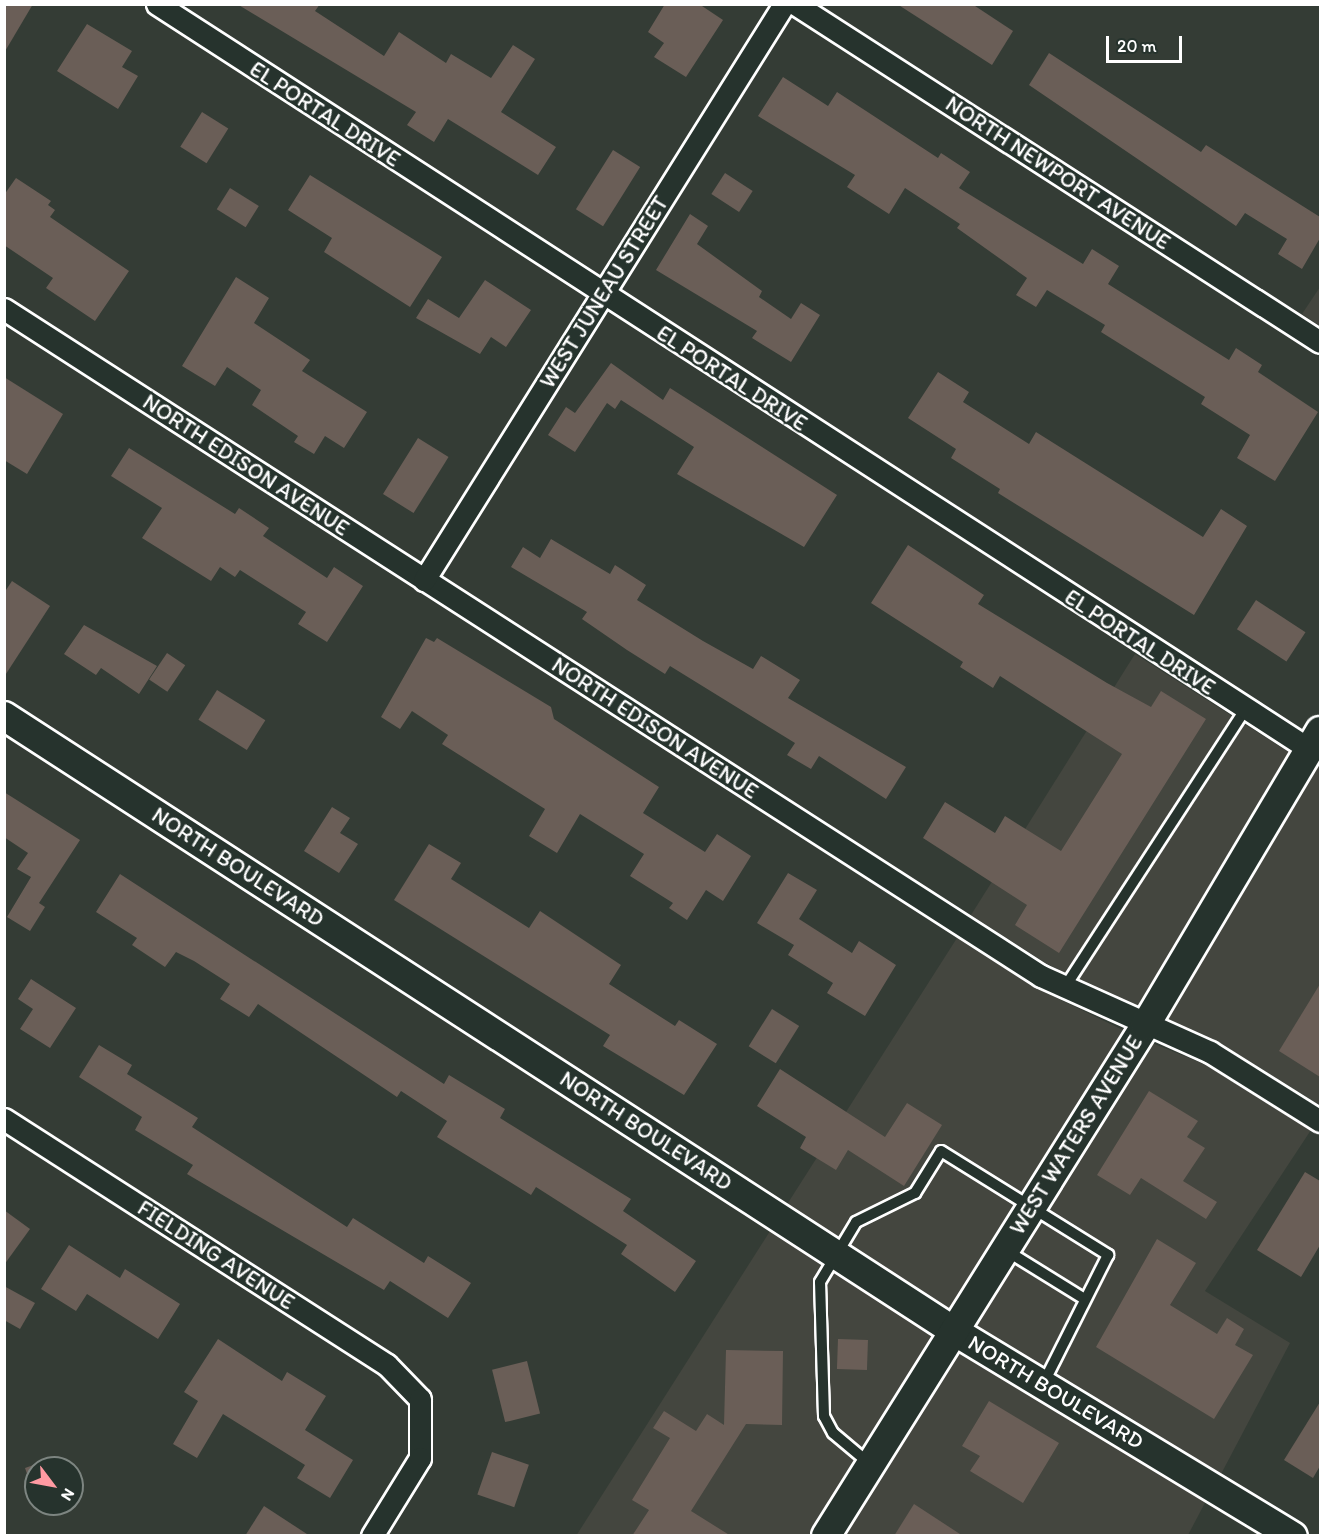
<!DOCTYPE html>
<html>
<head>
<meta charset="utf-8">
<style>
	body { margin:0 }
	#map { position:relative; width:1325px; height:1540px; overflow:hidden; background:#343c35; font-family:Itim,sans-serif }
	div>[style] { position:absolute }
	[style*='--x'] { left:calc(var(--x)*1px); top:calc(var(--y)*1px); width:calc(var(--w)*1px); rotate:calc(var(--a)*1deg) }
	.built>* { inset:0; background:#44463f }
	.building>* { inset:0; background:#6a5e57; transform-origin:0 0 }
	.roads { filter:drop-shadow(2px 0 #fff) drop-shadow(-2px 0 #fff) drop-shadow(0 2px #fff) drop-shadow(0 -2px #fff) }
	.lane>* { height:10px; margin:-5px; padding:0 5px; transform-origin:5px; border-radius:5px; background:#26332d }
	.street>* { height:21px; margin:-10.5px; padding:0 10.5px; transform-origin:10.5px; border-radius:10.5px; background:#26332d }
	.secondary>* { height:28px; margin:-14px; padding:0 14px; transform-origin:14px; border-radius:14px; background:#26332d }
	span { translate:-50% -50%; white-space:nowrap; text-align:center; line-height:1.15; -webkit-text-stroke:4.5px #26332d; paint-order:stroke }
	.street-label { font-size:22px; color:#fff }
	.frame { position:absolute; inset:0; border:6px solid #fff; pointer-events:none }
	.north { position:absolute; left:24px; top:1456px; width:60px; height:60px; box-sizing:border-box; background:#26332d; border:2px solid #7d8581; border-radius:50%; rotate:122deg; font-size:16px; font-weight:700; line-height:24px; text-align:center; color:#fff }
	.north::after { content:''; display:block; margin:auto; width:21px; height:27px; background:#ff9aa2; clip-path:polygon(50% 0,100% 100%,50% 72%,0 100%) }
	.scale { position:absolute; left:1106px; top:36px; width:76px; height:27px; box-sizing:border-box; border:3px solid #fff; border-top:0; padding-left:8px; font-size:18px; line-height:21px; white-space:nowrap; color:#fff; -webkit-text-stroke:4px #26332d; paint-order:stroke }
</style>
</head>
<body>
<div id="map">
	<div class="built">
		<i style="clip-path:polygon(1320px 287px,1320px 326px,1302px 314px)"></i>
		<i style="clip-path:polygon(1135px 654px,1290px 753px,1138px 1008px,1047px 964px,971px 915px)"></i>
		<i style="clip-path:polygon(1320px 760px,1320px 1105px,1217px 1041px,1166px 1020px)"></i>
		<i style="clip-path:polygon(957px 938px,1034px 987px,1125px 1031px,949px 1311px,786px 1206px)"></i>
		<i style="clip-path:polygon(1152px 1043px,1204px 1064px,1311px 1130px,1205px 1291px,1290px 1343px,1220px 1476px,974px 1327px)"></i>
		<i style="clip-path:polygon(772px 1228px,935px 1334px,809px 1535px,576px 1536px)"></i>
		<i style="clip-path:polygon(960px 1349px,1207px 1499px,1188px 1535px,844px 1536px)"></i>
	</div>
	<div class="building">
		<i style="clip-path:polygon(4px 4px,33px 4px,4px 53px)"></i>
		<i style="clip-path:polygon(237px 4px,320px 4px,315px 11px,384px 56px,399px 32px,446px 63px,451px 54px,491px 78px,513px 45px,535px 59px,501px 112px,556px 147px,538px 175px,448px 119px,434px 142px,407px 125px,416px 112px)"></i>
		<i style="clip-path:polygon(665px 4px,699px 4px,723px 20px,686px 77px,654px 57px,664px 43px,648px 32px)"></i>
		<i style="clip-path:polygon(897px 4px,972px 4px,1013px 31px,992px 65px)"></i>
		<i style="clip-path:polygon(87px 24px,132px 51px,122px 67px,138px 76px,118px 109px,57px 71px)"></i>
		<i style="clip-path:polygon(1049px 53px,1201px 152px,1206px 145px,1320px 217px,1320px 238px,1302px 269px,1278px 254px,1287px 239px,1245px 213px,1236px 226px,1029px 85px)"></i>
		<i style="clip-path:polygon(783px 77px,828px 106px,837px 92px,938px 158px,941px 153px,970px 172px,959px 188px,1083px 264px,1092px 249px,1119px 266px,1108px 284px,1229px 360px,1236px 348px,1262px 365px,1258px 372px,1318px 412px,1275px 481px,1237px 458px,1250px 435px,1201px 404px,1205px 397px,1101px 332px,1105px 325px,1047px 290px,1036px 307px,1016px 295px,1027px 278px,957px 228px,960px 224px,905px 188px,889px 214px,847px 187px,855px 175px,758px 116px)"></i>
		<i style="left:202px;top:112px;width:31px;height:41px;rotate:32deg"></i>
		<i style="left:613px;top:150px;width:32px;height:70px;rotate:32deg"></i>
		<i style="left:725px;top:173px;width:33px;height:25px;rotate:33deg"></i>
		<i style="clip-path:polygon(310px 175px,442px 257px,410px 307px,324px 252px,332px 238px,288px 210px)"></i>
		<i style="clip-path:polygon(16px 178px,51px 201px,48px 205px,55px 210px,50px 217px,129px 271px,95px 321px,46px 288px,53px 278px,4px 245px,4px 195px)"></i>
		<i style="left:230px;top:188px;width:34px;height:25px;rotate:32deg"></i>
		<i style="clip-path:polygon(690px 214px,708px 226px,697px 244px,762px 291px,759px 297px,791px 319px,801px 303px,820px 315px,791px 362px,752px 338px,757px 331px,656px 270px)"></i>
		<i style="clip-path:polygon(236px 277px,269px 298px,254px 323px,310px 360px,302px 371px,367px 412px,344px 448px,325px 436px,314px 454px,294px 442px,298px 436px,252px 405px,261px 390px,227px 367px,215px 386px,182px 366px)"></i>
		<i style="clip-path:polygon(485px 280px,531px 310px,506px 347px,491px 337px,480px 354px,416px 318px,428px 299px,459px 318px)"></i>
		<i style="clip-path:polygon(611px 363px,663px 400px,670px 388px,837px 495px,804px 547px,677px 474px,694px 447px,621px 400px,615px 409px,607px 403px,575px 452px,548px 435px,566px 407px,575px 413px)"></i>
		<i style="clip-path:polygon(938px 372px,969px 392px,963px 402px,1029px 444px,1036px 432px,1203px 537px,1221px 509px,1247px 526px,1194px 615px,998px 493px,1000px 489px,951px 458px,956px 449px,908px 418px)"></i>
		<i style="clip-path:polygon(4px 377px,63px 414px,27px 474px,4px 460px)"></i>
		<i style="left:418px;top:438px;width:36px;height:66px;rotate:32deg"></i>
		<i style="clip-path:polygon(129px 448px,235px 514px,239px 508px,269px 528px,263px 536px,327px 578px,334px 567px,363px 586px,327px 642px,298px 624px,306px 612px,240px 570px,235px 577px,220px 567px,211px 581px,142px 538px,162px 508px,111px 476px)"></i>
		<i style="clip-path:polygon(551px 539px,610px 574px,615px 565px,646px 585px,637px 600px,703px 641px,753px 669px,761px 656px,800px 680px,788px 698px,906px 767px,886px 799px,819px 756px,811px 769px,787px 755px,795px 743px,670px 666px,665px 674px,627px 650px,582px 619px,587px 612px,511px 567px,523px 547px,540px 558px)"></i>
		<i style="clip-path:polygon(908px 545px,984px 595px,978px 604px,1107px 683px,1151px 707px,1161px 691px,1206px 719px,1059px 953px,1015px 925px,1027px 905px,923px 838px,945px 802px,995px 833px,1005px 816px,1061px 851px,1122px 754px,1000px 676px,993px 688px,960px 667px,963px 662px,871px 603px)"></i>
		<i style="clip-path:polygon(12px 581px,50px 606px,4px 677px,4px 593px)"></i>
		<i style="left:1256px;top:600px;width:59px;height:35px;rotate:33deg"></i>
		<i style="clip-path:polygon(84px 625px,157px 666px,139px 694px,101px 668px,96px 675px,64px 654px)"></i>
		<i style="clip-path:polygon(426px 638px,434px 642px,437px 638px,551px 707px,554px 719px,659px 787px,643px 813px,705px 852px,717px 834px,751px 856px,723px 901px,706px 890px,687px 920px,669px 908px,673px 903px,630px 876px,644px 854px,580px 814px,557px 853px,529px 836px,545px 809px,442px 744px,448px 735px,412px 711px,400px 729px,381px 717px)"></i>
		<i style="left:167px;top:653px;width:22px;height:32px;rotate:34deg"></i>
		<i style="left:217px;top:690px;width:57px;height:35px;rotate:32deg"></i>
		<i style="clip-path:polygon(4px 792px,80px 840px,39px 903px,45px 907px,30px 931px,7px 917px,31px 877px,17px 869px,28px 853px,4px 837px)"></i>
		<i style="clip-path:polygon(332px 807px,350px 818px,340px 833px,358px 844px,339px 873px,304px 851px)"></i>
		<i style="clip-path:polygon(429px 844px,461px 863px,451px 879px,529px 928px,540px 911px,621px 965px,609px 984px,675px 1026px,679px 1020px,717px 1044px,684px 1095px,603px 1046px,610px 1035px,394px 900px)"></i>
		<i style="clip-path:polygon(788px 873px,817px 890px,799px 919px,852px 953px,859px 941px,896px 965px,865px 1016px,827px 993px,833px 983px,788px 955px,794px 945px,757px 923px)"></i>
		<i style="clip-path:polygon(120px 874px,444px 1084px,449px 1075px,505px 1109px,500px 1118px,631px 1199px,623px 1211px,696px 1261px,675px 1292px,621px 1254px,627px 1245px,536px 1187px,531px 1195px,437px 1137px,447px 1121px,401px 1091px,397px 1097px,258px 1004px,249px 1017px,220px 999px,230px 984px,194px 961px,176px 952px,165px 967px,132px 945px,137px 938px,96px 912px)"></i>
		<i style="clip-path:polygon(31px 979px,76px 1008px,50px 1048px,20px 1029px,33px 1009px,18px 999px)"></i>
		<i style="clip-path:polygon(1320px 984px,1320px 1077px,1279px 1051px)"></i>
		<i style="left:772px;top:1009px;width:32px;height:44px;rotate:32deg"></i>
		<i style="clip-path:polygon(99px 1045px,132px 1065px,127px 1074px,198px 1118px,192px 1127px,347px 1227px,353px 1218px,424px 1263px,428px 1256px,471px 1283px,448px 1318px,390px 1281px,384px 1290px,187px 1174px,193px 1165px,135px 1130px,142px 1117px,79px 1077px)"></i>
		<i style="clip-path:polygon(780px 1069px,885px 1137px,907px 1103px,942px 1125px,904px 1186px,848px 1150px,836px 1170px,800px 1148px,806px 1137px,757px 1106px)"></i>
		<i style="clip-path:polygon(1149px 1091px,1198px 1121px,1187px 1137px,1205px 1148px,1183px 1181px,1217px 1202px,1206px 1219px,1141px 1178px,1130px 1195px,1097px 1175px)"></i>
		<i style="clip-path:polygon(1305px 1172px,1320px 1181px,1320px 1245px,1301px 1277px,1257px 1250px)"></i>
		<i style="clip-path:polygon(4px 1210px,30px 1229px,4px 1265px)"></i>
		<i style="clip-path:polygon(1157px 1239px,1196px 1263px,1170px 1305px,1217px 1334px,1227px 1318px,1244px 1329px,1235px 1345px,1253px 1355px,1214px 1419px,1096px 1347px)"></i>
		<i style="clip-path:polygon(69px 1245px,120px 1278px,125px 1269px,180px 1304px,158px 1339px,87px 1294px,76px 1311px,41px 1289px)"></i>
		<i style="clip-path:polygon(4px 1286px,35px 1303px,20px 1329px,4px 1320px)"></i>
		<i style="clip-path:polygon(218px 1339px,282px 1381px,287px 1372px,326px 1396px,305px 1430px,353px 1460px,330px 1498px,297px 1478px,305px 1465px,223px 1414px,197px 1458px,173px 1444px,198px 1401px,184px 1392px)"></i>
		<i style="left:838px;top:1339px;width:30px;height:30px;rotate:2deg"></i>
		<i style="clip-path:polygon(726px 1350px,783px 1351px,782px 1425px,746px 1424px,691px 1511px,731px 1536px,632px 1536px,649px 1510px,632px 1500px,670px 1438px,653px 1428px,664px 1411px,696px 1431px,707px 1414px,724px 1425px)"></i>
		<i style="left:527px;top:1361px;width:54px;height:36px;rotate:76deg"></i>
		<i style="clip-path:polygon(989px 1401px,1059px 1443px,1023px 1503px,970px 1471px,980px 1456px,962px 1446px)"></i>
		<i style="clip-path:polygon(1320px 1402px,1320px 1466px,1313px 1478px,1284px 1460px)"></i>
		<i style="left:492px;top:1452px;width:39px;height:45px;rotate:19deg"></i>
		<i style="clip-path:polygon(56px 1457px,60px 1468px,36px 1468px,36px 1500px,25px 1468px)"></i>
		<i style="clip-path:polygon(914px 1504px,963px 1536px,894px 1536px)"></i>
		<i style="clip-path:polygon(264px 1506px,310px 1536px,245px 1536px)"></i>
	</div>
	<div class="roads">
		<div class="lane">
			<i style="--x:1065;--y:987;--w:330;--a:-57"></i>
			<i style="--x:1007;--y:1251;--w:89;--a:31.7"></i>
			<i style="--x:870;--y:1464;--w:48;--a:-140"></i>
			<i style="--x:833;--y:1433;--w:19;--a:-118"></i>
			<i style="--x:824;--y:1416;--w:134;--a:-91.7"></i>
			<i style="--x:820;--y:1282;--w:70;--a:-59"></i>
			<i style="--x:856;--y:1222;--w:66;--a:-26.2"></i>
			<i style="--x:915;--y:1193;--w:49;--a:-58.2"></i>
			<i style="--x:941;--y:1151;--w:197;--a:31.9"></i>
			<i style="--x:1108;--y:1255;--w:144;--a:116.7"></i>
		</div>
		<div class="street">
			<i style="--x:157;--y:4;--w:1372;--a:32.89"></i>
			<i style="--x:795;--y:4;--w:624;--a:32.77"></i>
			<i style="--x:4;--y:309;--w:1233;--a:32.75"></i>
			<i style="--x:1041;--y:976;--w:185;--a:24.2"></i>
			<i style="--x:1210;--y:1052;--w:130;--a:32.1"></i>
			<i style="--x:424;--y:580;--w:679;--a:-57.99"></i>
			<i style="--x:4;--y:1119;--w:455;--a:32.7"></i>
			<i style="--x:387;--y:1365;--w:47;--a:45.9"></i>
			<i style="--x:420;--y:1399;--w:59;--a:90"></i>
			<i style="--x:420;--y:1458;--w:92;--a:121.6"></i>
		</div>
		<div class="secondary">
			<i style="--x:4;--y:716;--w:1132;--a:32.92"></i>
			<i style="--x:954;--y:1331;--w:396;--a:31.2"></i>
			<i style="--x:826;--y:1536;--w:602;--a:-57.97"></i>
			<i style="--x:1145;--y:1026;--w:343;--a:-59.3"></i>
		</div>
	</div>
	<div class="street-label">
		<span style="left:325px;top:114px;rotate:33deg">EL PORTAL DRIVE</span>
		<span style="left:1058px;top:173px;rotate:33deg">NORTH NEWPORT AVENUE</span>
		<span style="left:604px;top:292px;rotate:-58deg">WEST JUNEAU STREET</span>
		<span style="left:732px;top:378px;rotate:33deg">EL PORTAL DRIVE</span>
		<span style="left:246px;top:465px;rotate:33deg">NORTH EDISON AVENUE</span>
		<span style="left:1140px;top:642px;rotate:33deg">EL PORTAL DRIVE</span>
		<span style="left:655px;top:728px;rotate:33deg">NORTH EDISON AVENUE</span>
		<span style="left:238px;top:867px;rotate:33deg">NORTH BOULEVARD</span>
		<span style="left:646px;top:1131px;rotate:33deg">NORTH BOULEVARD</span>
		<span style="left:1076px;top:1135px;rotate:-58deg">WEST WATERS AVENUE</span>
		<span style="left:216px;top:1255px;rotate:33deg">FIELDING AVENUE</span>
		<span style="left:1056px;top:1392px;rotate:31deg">NORTH BOULEVARD</span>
	</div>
	<div class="frame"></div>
	<div class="north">N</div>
	<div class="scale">20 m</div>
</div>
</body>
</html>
